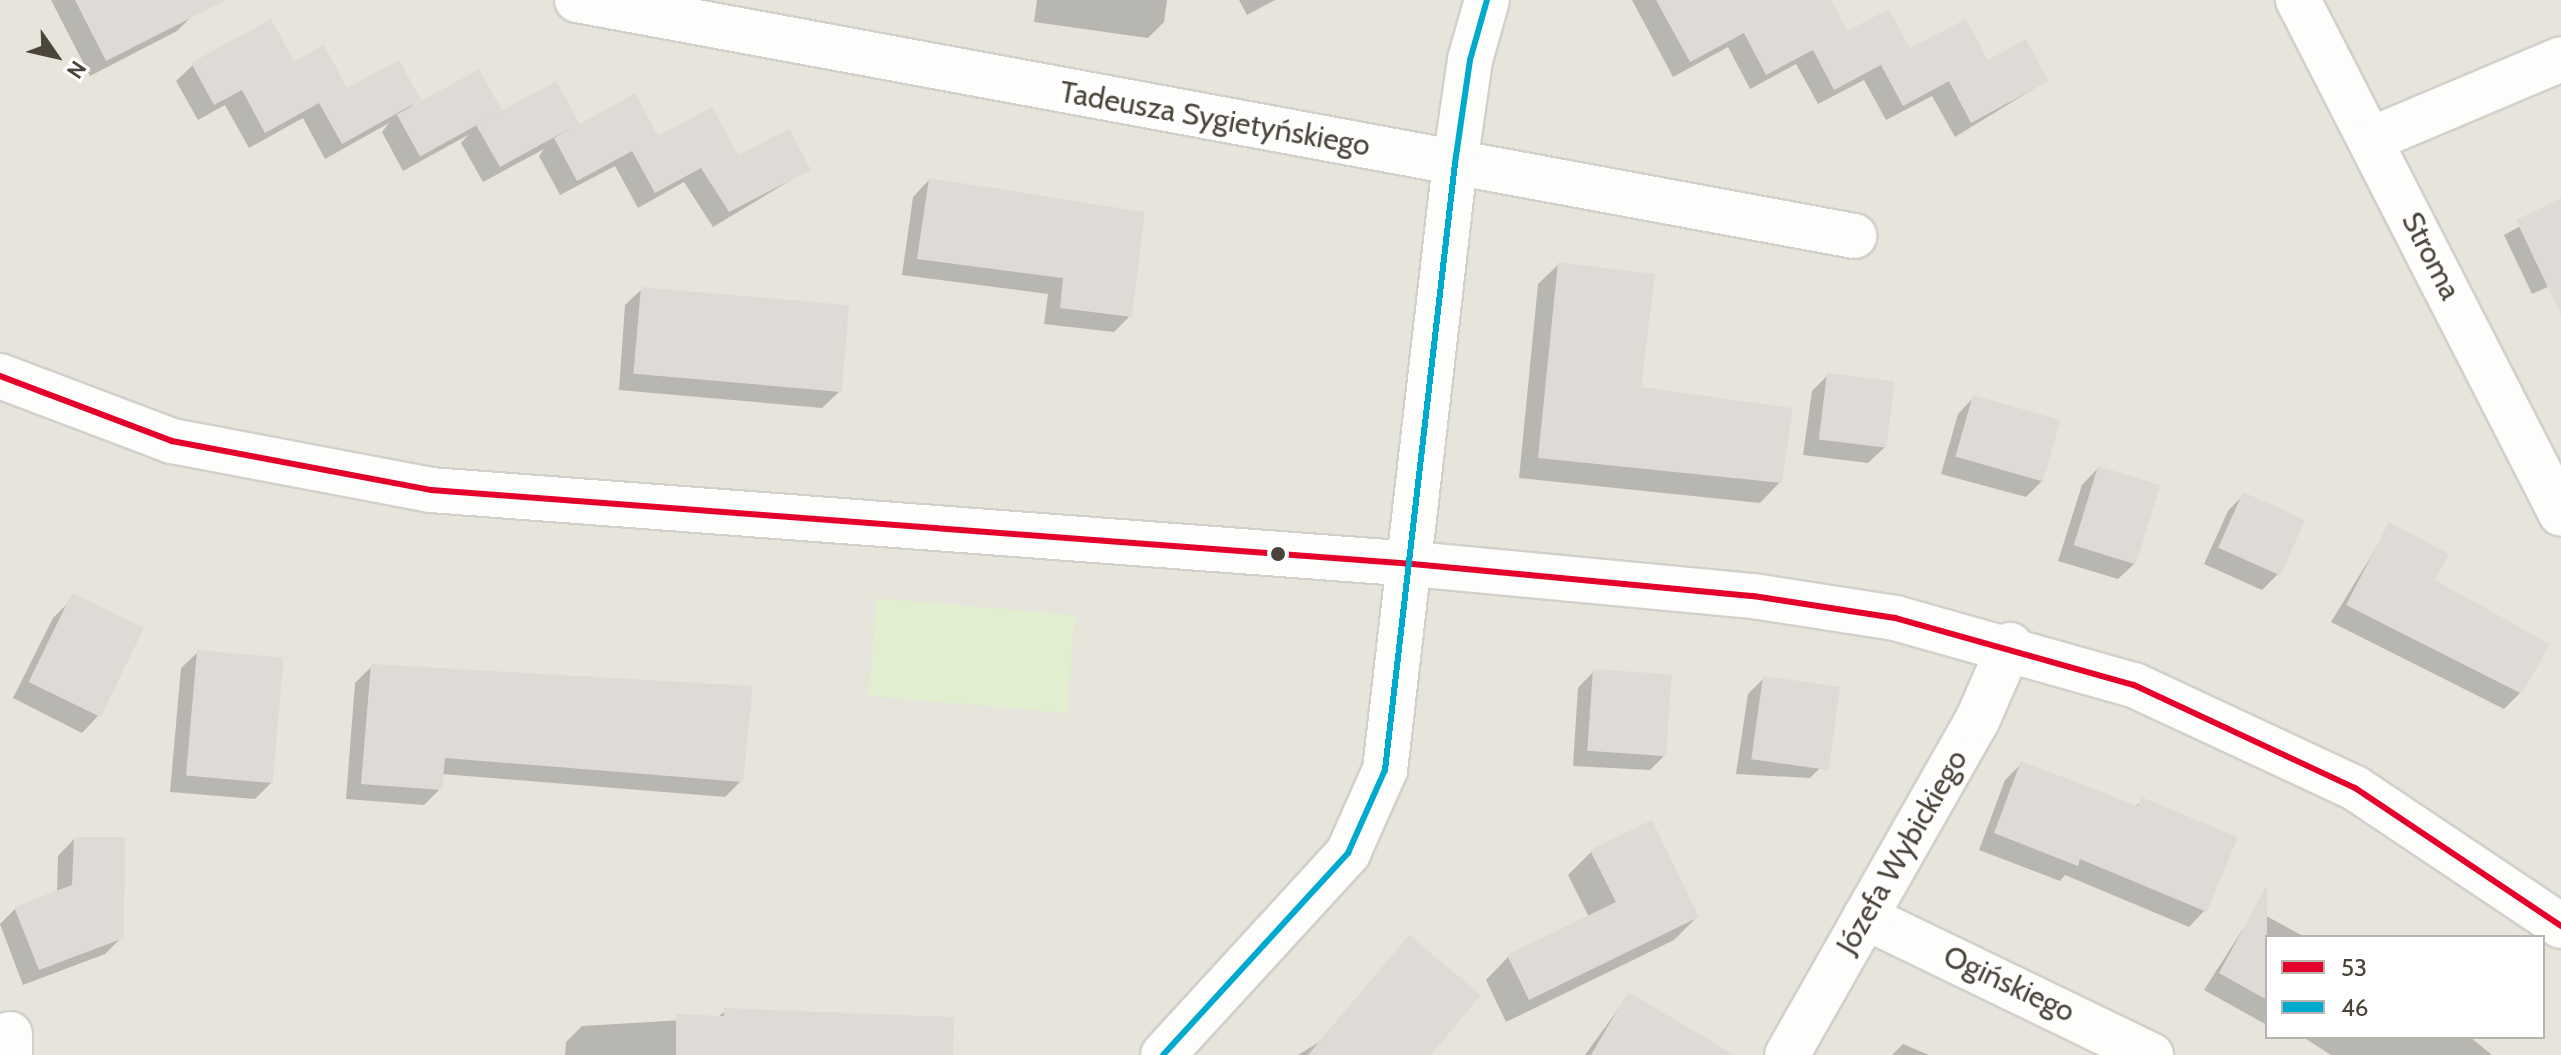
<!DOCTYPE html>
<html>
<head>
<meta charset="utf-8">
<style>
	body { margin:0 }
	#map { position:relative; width:2561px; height:1055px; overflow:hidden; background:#f4f2ee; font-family:Cabin,sans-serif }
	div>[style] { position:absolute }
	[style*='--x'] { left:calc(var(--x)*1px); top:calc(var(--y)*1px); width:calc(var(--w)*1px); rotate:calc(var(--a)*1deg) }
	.residential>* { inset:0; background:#e7e4dc }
	.green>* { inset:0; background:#e1eecf; transform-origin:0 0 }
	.shadow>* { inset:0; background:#0003 }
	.building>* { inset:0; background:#dedbd6; transform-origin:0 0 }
	.roads { filter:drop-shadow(2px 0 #d2d0cb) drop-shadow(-2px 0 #d2d0cb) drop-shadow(0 2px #d2d0cb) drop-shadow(0 -2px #d2d0cb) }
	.minor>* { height:44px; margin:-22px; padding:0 22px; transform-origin:22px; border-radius:22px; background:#fdfdfc }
	.bus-1>* { height:6px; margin:-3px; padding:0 3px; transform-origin:3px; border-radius:3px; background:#e4002b }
	.bus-2>* { height:6px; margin:-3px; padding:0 3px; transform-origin:3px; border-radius:3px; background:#00a9ce }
	.dots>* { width:22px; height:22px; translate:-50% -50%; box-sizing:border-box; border:4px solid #fff; border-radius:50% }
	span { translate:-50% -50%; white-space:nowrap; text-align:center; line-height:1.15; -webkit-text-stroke:7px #fff; paint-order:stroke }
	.street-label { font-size:30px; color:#4b4439 }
	.legend { position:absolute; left:2265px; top:935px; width:280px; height:104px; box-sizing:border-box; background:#fff; border:2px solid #b7b4b0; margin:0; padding:10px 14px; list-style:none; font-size:24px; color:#4b4439 }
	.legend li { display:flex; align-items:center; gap:16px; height:40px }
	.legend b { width:40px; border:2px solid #b7b4b0 }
	.north { position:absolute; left:16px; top:16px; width:80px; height:80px; -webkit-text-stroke:6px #fff; paint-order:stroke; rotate:124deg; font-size:22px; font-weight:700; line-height:32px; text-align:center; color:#4b4439 }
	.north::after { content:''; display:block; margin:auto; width:28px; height:36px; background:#4b4439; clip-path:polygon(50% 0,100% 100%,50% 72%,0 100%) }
</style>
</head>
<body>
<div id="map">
	<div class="residential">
		<i style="clip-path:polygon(evenodd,0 0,2561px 0,2561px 1055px,0 1055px,0 0,2267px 937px,2543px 937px,2543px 1037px,2267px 1037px,2267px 937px)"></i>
	</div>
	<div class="green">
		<i style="left:877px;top:598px;width:199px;height:98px;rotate:5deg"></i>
	</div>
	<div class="shadow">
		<i style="clip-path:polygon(51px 0,186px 0,193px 15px,177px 31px,90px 76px)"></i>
		<i style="clip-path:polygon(1037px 0,1167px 0,1164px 22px,1148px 38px,1034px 22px)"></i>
		<i style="clip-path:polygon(1239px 0,1275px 0,1247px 15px)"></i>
		<i style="clip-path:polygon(1632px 0,1829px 0,1846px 34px,2046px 81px,1955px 137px,1932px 96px,1886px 120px,1864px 80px,1818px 104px,1796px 64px,1750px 89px,1728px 47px,1673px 77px)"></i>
		<i style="clip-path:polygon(293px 64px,346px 90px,419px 99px,410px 108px,499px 111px,809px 169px,713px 227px,684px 182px,638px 208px,615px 166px,560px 195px,539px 156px,544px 149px,483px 182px,461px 143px,468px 135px,403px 171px,382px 132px,389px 123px,325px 159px,303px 118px,249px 148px,225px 105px,198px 120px,176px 81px,193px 65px)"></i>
		<i style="clip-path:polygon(929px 180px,1130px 316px,1114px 332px,1044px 324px,1048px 294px,902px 275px,913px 197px)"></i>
		<i style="clip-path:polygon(2561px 204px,2561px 281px,2532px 294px,2504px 235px)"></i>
		<i style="clip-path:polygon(1559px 264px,1638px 389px,1780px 482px,1760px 503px,1519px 478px,1538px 284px)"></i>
		<i style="clip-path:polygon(642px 289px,839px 392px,822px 408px,619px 390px,625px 305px)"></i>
		<i style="clip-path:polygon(1828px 375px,1885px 447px,1868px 463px,1803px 455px,1812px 391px)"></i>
		<i style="clip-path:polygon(1974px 397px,2042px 481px,2026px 497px,1941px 474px,1958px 414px)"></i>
		<i style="clip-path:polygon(2098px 468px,2135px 563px,2118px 579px,2058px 561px,2082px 485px)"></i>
		<i style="clip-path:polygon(2244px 494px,2302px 520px,2278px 574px,2262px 590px,2204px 564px,2228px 511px)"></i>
		<i style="clip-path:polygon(2390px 525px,2520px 693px,2504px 709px,2331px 622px)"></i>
		<i style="clip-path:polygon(70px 601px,98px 716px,82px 733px,13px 698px,53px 618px)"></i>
		<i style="clip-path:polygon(198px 652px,271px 783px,255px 799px,170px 792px,181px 668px)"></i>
		<i style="clip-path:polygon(372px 666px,741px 781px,725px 797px,442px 774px,440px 789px,424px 805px,346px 799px,355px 683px)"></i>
		<i style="clip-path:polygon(1594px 671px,1666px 754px,1650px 770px,1573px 766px,1578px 688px)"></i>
		<i style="clip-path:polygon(1764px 678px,1826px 762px,1810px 778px,1736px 774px,1748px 694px)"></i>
		<i style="clip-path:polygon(2022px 763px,2135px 807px,2142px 800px,2205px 910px,2189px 927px,2065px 875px,2060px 881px,1979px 850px,2005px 780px)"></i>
		<i style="clip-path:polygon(74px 839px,122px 937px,105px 954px,23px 985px,0 924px,15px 909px,57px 893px,58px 856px)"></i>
		<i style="clip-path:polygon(1591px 852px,1697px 917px,1674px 940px,1506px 1022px,1486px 980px,1508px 957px,1589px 917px,1568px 875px)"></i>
		<i style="clip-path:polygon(2255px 910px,2305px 937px,2267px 937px,2267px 1025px,2204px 990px)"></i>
		<i style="clip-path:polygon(1409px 938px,1428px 1055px,1298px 1055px,1319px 1042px)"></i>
		<i style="clip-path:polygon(1629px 994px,1700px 1055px,1585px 1055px)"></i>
		<i style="clip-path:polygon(725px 1011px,951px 1055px,565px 1055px,566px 1042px,582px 1026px,717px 1018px)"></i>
		<i style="clip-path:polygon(2303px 1037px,2470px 1037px,2492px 1055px,2331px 1055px)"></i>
		<i style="clip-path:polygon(1903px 1044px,1929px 1055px,1892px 1055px)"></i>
	</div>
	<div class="building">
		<i style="clip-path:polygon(75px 0,226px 0,106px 61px)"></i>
		<i style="clip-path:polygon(1656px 0,1831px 0,1847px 31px,1889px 9px,1910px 48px,1966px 19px,1988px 60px,2026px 39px,2048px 81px,1971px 123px,1949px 81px,1903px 106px,1881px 65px,1834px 90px,1813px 50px,1766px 75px,1744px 33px,1690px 62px)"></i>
		<i style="clip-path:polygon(271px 19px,294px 61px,324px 45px,347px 88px,399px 60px,421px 100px,342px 144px,319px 103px,265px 133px,242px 90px,214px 105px,191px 63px)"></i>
		<i style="left:479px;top:69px;width:48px;height:94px;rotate:61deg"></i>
		<i style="clip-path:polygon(556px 81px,580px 124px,635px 93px,658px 136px,712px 107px,738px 155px,789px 129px,811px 170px,729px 212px,701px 168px,655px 193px,632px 151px,577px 181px,554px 138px,571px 128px,500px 167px,476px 125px)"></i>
		<i style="clip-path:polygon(929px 178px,1145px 212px,1132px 317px,1060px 308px,1063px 278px,917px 259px)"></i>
		<i style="clip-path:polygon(2561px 198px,2561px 315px,2516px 220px)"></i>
		<i style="clip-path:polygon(1558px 262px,1655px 274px,1641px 387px,1793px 408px,1782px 483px,1538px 458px)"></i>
		<i style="left:641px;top:287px;width:209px;height:87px;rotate:5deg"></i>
		<i style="left:1827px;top:373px;width:68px;height:67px;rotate:7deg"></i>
		<i style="left:1973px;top:395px;width:91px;height:64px;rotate:16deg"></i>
		<i style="left:2098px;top:466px;width:65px;height:83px;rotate:17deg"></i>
		<i style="left:2243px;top:492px;width:68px;height:61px;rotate:24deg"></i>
		<i style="clip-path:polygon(2389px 522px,2449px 554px,2435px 580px,2550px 644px,2522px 694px,2346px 605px)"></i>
		<i style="left:72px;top:593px;width:80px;height:99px;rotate:26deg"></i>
		<i style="left:197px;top:650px;width:87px;height:126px;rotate:5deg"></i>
		<i style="clip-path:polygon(371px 664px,753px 686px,743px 782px,445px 758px,442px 790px,361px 784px)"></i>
		<i style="left:1593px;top:669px;width:79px;height:82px;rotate:4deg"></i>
		<i style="left:1763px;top:676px;width:78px;height:84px;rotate:8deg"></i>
		<i style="clip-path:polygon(2021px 761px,2138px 806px,2141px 797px,2238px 837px,2207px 912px,2080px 859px,2078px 866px,1994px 833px)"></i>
		<i style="clip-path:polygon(1652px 820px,1699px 917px,1529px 1000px,1507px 955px,1616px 902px,1590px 850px)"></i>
		<i style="clip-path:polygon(74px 837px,125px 837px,124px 938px,39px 970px,14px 907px,72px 885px)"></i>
		<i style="clip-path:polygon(2267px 885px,2267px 1000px,2219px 973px)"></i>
		<i style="clip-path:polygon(1409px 935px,1481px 995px,1431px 1055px,1308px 1055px)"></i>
		<i style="clip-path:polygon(1628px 992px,1735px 1055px,1591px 1055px)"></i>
		<i style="clip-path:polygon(724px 1008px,954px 1017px,953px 1055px,676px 1055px,676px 1014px,724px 1016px)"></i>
	</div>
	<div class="roads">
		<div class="minor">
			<i style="--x:577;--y:0;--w:1299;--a:10.47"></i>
			<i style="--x:2298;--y:0;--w:577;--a:62.9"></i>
			<i style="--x:2372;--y:139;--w:205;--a:-22.9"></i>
			<i style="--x:0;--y:376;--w:184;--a:20.7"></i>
			<i style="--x:172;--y:441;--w:264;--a:10.7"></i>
			<i style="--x:431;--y:490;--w:985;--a:4.31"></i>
			<i style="--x:1413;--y:564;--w:342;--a:5.4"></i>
			<i style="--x:1753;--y:596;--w:144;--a:8.8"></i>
			<i style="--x:1895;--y:618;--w:248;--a:15.7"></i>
			<i style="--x:2134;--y:685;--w:244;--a:25"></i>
			<i style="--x:2355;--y:788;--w:248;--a:33.8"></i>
			<i style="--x:1865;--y:917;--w:318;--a:25.8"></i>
			<i style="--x:10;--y:1034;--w:21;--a:90"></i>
			<i style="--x:1163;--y:1055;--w:274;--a:-47.5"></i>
			<i style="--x:1348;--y:853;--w:91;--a:-66"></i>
			<i style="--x:1385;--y:770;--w:611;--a:-83.42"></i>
			<i style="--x:1455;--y:163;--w:104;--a:-81.7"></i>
			<i style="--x:1470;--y:60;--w:62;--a:-74.2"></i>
			<i style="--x:1787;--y:1055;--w:384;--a:-60.4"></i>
			<i style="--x:1977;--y:721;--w:83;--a:-66.5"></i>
		</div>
	</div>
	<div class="bus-1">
		<i style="--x:0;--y:376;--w:184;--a:20.7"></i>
		<i style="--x:172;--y:441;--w:264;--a:10.7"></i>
		<i style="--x:431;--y:490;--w:985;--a:4.31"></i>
		<i style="--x:1413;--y:564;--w:342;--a:5.4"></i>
		<i style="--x:1753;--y:596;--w:144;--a:8.8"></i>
		<i style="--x:1895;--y:618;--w:248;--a:15.7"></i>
		<i style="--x:2134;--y:685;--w:244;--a:25"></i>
		<i style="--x:2355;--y:788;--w:248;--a:33.8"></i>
	</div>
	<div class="bus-2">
		<i style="--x:1163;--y:1055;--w:274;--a:-47.5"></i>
		<i style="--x:1348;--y:853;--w:91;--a:-66"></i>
		<i style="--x:1385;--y:770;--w:611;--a:-83.42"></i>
		<i style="--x:1455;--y:163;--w:104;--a:-81.7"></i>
		<i style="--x:1470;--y:60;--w:62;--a:-74.2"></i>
	</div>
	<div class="dots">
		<i style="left:1278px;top:554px;background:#4b4439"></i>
	</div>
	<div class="street-label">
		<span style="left:1215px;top:119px;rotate:10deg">Tadeusza Sygietyńskiego</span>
		<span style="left:2431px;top:256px;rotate:63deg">Stroma</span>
		<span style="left:1902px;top:852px;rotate:-60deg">Józefa Wybickiego</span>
		<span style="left:2009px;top:984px;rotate:25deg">Ogińskiego</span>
	</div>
	<ul class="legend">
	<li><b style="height:10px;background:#e4002b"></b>53</li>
	<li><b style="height:10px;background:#00a9ce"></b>46</li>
	</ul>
	<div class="north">N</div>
</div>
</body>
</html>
